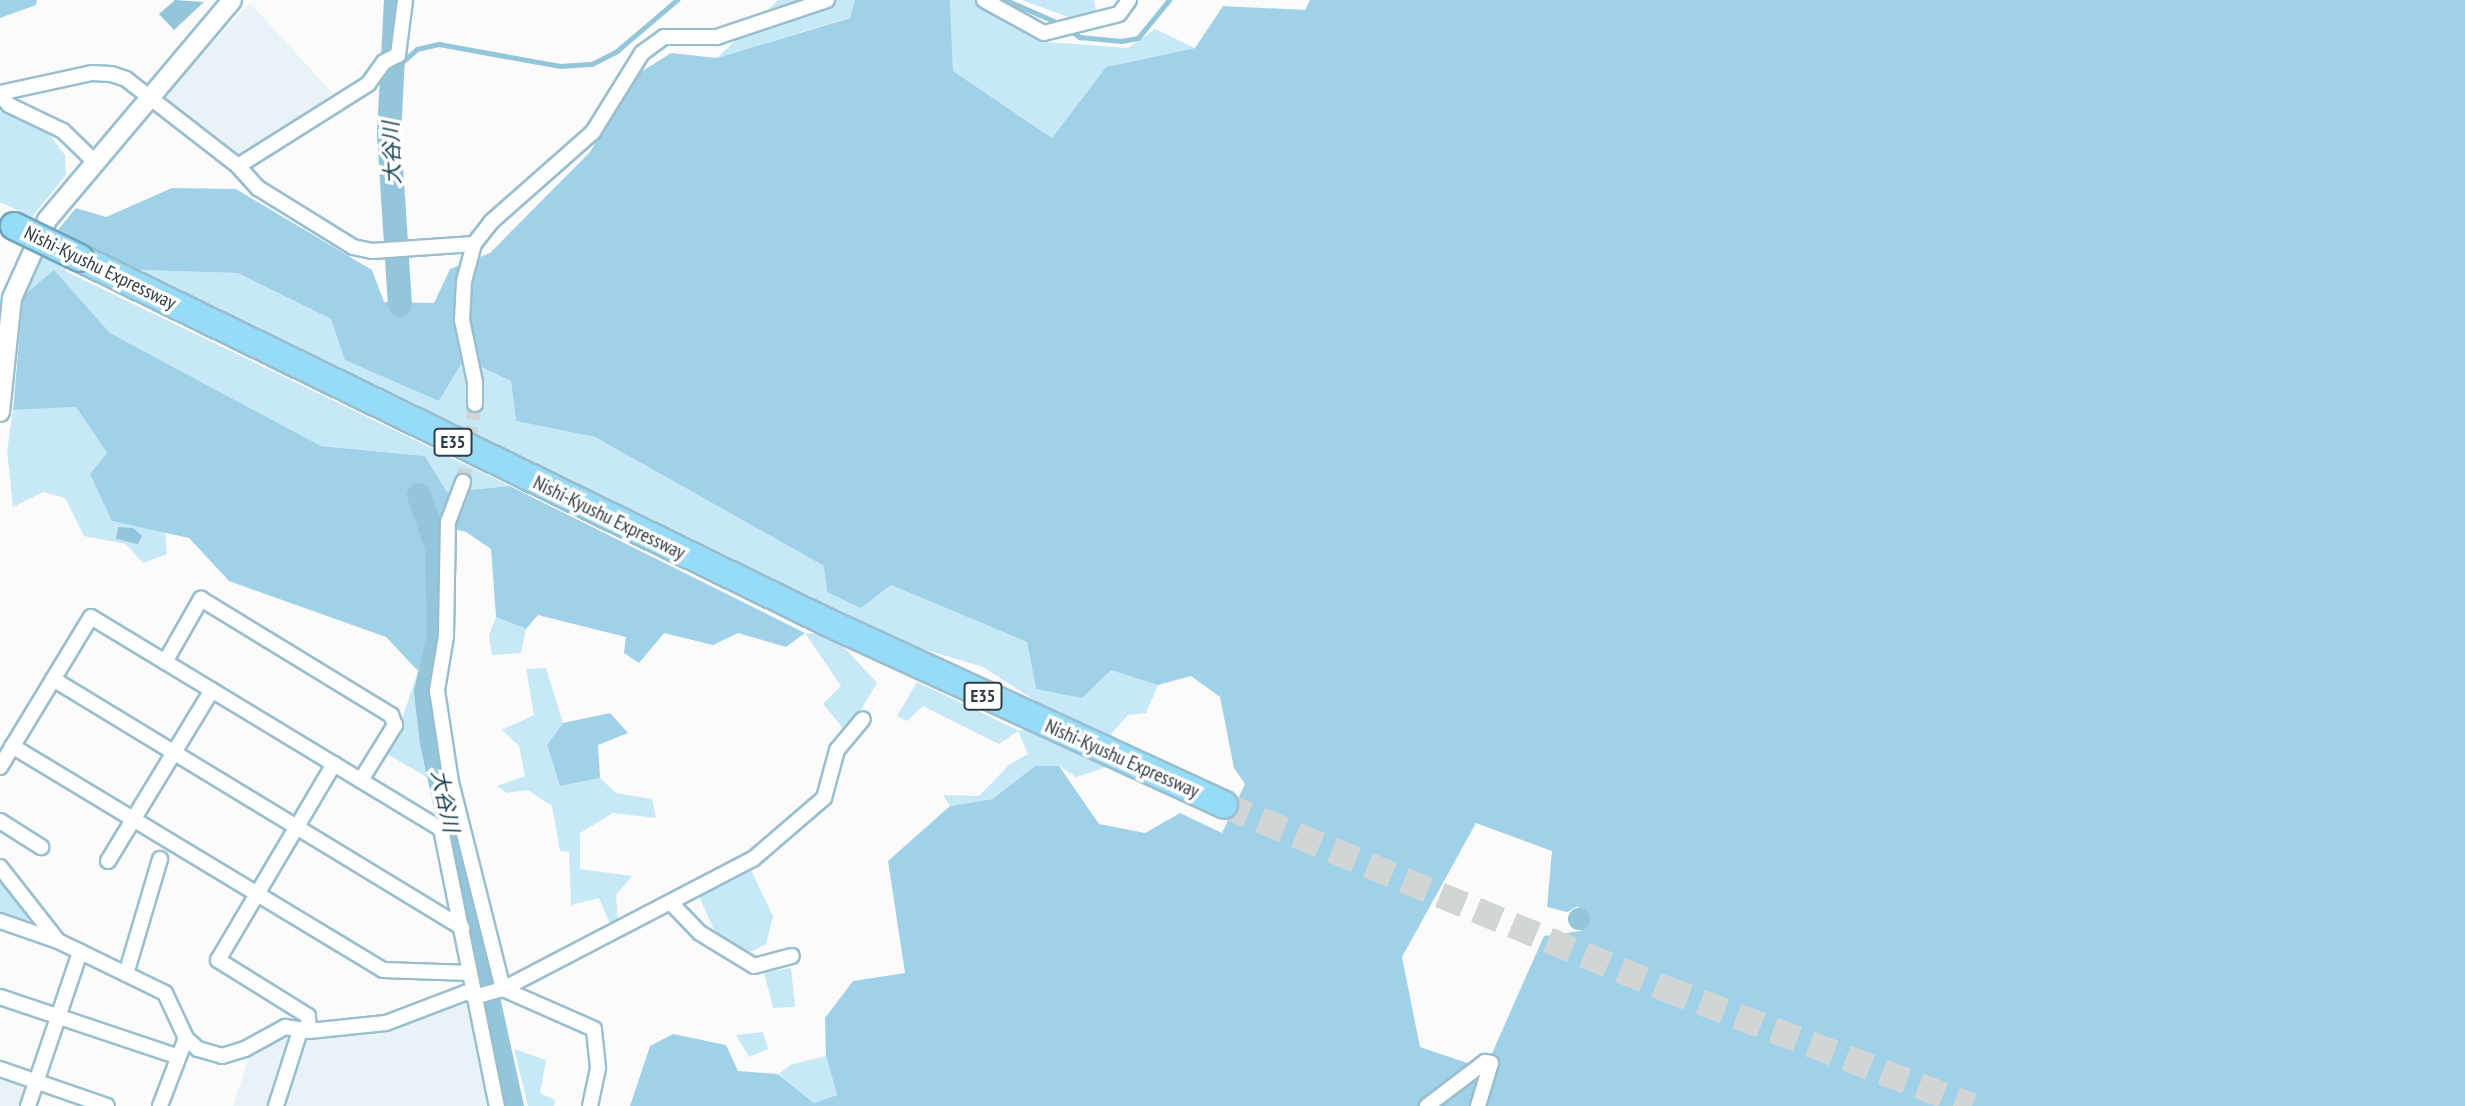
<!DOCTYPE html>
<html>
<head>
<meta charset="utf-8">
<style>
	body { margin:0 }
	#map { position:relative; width:2465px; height:1106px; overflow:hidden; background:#fbfbfb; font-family:"PT Sans Narrow","Noto Sans JP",sans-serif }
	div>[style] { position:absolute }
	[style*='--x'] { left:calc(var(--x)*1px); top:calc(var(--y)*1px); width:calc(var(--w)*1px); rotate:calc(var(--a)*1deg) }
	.built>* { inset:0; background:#e9f2f6 }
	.green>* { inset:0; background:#c7e9f7 }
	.forest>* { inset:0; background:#9fd2e8 }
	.water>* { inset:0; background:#93c6db }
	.round { border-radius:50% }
	.stream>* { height:4.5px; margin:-2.25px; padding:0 2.25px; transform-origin:2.25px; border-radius:2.25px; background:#93c6db }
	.river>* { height:24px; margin:-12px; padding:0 12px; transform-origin:12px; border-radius:12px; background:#93c6db }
	.minor-tunnel>* { height:14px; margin-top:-7px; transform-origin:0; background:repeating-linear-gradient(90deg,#d2d5d6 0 14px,transparent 0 21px) }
	.motorway-tunnel>* { height:26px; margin-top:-13px; transform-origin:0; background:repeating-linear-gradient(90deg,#d2d5d6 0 26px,transparent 0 39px) }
	.roads { filter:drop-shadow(2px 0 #99bfcf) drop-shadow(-2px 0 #99bfcf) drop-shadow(0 2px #99bfcf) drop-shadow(0 -2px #99bfcf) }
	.minor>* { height:14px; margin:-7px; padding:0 7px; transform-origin:7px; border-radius:7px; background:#fff }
	.tertiary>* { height:18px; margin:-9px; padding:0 9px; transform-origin:9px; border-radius:9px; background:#fff }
	.motorway>* { height:26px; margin:-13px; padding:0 13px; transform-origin:13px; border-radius:13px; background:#96dcf9 }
	.bridges { filter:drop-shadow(2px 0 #71a4b9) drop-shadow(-2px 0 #71a4b9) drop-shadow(0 2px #71a4b9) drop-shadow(0 -2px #71a4b9) }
	.motorway-bridge>* { height:26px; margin:-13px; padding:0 13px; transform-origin:13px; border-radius:13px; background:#96dcf9 }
	span { translate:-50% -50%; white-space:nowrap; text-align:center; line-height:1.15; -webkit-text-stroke:7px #fff; paint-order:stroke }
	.shield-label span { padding:2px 5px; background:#fff; border:2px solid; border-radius:5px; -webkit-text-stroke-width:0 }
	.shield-label { font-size:18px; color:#2d3d43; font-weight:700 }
	.street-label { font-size:19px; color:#2d3d43 }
	.water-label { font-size:21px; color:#123e4e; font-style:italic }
</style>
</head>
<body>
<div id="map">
	<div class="built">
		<i style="clip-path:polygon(250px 3px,336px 97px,240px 157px,161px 97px)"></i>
		<i style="clip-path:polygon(469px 1001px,490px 1106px,233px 1106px,251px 1051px,286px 1032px,304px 1038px,385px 1028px)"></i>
		<i style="clip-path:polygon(0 1076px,31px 1086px,24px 1106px,0 1106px)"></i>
	</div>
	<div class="green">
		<i style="clip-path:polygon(778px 0,855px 0,851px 17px,717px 58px)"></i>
		<i style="clip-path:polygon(950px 0,989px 0,995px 16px,1047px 42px,1128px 48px,1155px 29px,1195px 48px,1106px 67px,1052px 138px,953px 71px)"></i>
		<i style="clip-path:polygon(1022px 0,1094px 0,1096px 11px,1068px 17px)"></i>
		<i style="clip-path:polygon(0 111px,49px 134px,65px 155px,66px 175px,32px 217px,0 202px)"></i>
		<i style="clip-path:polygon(57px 231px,80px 242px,65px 271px,510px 486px,447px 492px,425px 456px,321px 446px,110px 333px,54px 271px,23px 296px)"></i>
		<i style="clip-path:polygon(138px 270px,238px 273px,331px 319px,439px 401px,463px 359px,511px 381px,516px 421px,595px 437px,824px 566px,861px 608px,891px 585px,1027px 642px,1036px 689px,1082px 697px,1111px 669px,1158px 685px,1146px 713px,1128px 715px,1111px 734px,1119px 744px,1110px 766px,1076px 777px,1059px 766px,1035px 766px,991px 799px,950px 806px,943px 795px,979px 796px,1010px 764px,1028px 754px,1018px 731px,999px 744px,923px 706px,907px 721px,897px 716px,917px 682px,1018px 730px,1036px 731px,1047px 708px,983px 667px,860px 630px,843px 646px,877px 683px,847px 733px,823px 704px,841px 686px,805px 633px,823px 634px,835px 609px)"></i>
		<i style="clip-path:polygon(76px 407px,107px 453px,112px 521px,165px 532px,167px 554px,143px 563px,126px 544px,84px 536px,65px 498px,43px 492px,13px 507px,7px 451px,13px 410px)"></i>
		<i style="clip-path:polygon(496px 617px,526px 629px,521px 653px,492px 655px,489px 635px)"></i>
		<i style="clip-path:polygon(546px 668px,563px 723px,547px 745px,560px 786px,600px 778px,616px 793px,652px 799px,656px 818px,613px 813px,580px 833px,580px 869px,632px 876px,616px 895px,618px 922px,611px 926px,599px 898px,571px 905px,569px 852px,560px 851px,552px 806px,528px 790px,507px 793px,497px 786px,525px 776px,519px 746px,502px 730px,534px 715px,526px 669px)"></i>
		<i style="clip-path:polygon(418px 671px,435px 782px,384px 752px,400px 725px)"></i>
		<i style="clip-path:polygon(750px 868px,773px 916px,766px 944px,753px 951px,735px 950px,718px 939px,698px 894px)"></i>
		<i style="clip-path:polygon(0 877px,30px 912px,26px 926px,0 917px)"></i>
		<i style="clip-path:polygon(791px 968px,795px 1007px,773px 1008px,764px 972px)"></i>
		<i style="clip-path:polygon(763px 1032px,768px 1049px,749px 1057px,736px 1035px)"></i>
		<i style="clip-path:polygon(514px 1049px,546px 1060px,540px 1093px,555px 1100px,554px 1106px,528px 1106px)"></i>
		<i style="clip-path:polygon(826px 1056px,837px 1095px,814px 1103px,779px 1074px,790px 1065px)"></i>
	</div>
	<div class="forest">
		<i style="clip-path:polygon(0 0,37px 0,36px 5px,0 18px)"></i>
		<i style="clip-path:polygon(evenodd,855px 0,950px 0,953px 71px,1052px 138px,1106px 67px,1195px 48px,1223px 6px,1305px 10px,1310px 0,2465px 0,2465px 1106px,630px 1106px,650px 1046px,673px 1034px,726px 1045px,738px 1071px,778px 1074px,814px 1103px,837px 1095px,826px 1056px,825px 1018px,853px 981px,905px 973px,888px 861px,950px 806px,992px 799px,1035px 766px,1059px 766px,1099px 824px,1145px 833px,1180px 813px,1222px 833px,1245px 784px,1234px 768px,1220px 697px,1191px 676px,1158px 685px,1111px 670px,1082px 698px,1036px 689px,1027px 642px,891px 585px,861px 608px,827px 592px,824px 566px,595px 437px,516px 421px,511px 381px,464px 359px,439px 401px,345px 360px,331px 319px,238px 273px,138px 270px,57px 231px,76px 208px,106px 217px,172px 188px,236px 189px,372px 270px,384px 302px,434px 303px,450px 269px,490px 253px,590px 152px,636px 75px,671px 53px,717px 58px,850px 18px,855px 0,1476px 823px,1552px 851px,1547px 907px,1567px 912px,1578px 906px,1581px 931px,1544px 936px,1485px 1069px,1420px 1047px,1402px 957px,1476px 823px)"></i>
		<i style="clip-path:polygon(54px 270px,110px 333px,321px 446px,425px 456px,447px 492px,510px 486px,805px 633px,786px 647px,738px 633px,713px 645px,664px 633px,639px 663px,624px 653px,626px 637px,538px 615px,526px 629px,496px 617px,491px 549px,466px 532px,426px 522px,432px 632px,418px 671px,386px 637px,229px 581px,189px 538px,112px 521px,90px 474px,107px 453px,76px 407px,13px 410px,23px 296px)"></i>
		<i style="clip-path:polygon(610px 713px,628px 733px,598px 745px,600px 778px,560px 786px,547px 745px,563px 723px)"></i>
	</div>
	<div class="water">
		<i style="clip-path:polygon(175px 0,204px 2px,174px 30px,159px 14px)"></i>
		<i style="clip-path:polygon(118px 527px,133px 528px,142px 536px,138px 544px,116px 539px)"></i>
		<i class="round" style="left:1568px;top:908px;width:22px;height:22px"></i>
	</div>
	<div class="stream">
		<i style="--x:1006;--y:0;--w:60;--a:23.6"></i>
		<i style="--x:1071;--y:31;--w:11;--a:34"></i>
		<i style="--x:1080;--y:37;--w:41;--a:5.6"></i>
		<i style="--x:1121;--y:41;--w:17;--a:-10"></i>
		<i style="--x:1138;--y:38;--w:49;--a:-50.8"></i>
		<i style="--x:392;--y:71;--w:33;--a:-41"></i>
		<i style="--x:417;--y:49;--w:23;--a:-13"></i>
		<i style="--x:439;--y:44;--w:123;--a:10.3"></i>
		<i style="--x:560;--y:66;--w:32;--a:-4"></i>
		<i style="--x:592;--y:64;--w:28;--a:-27"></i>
		<i style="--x:617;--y:51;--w:79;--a:-40.4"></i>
	</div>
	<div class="river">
		<i style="--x:396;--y:0;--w:135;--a:93"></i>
		<i style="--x:389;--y:135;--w:170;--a:86.3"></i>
		<i style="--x:419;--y:495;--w:55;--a:70.9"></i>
		<i style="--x:437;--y:547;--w:89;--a:88.7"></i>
		<i style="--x:439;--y:636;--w:57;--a:103.1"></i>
		<i style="--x:426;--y:692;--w:51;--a:83.3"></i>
		<i style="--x:432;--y:743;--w:372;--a:77.6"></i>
	</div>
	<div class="minor-tunnel">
		<i style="--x:463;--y:482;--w:79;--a:-81.3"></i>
	</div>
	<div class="motorway-tunnel">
		<i style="--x:1224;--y:805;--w:477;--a:22.6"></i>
		<i style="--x:1664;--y:988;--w:330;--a:21"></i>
	</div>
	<div class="roads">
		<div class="minor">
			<i style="--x:984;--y:0;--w:68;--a:28.8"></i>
			<i style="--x:1044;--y:33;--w:77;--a:-14.2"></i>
			<i style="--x:1119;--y:14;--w:17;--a:-54"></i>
			<i style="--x:0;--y:93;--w:94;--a:-12.3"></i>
			<i style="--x:92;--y:73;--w:19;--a:3"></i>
			<i style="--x:111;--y:74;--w:16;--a:18"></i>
			<i style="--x:126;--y:79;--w:142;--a:37.8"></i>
			<i style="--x:238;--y:166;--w:30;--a:48"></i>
			<i style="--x:258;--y:188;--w:112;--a:31.8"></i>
			<i style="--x:353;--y:247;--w:19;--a:12"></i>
			<i style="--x:372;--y:251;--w:102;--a:-3.9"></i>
			<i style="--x:474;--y:244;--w:28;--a:-52"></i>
			<i style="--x:491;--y:222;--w:136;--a:-41.4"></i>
			<i style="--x:593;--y:132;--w:93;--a:-58.2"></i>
			<i style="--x:642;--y:53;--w:27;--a:-36"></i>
			<i style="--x:664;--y:37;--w:53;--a:0"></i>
			<i style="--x:717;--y:37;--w:116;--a:-18.6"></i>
			<i style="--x:0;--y:95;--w:13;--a:48"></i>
			<i style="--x:9;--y:105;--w:60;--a:25.7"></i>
			<i style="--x:63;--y:131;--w:43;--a:44.1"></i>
			<i style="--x:238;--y:166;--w:154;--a:-32.2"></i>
			<i style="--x:368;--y:84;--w:27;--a:-54"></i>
			<i style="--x:384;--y:62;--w:16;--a:-27"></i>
			<i style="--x:398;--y:55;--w:55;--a:-82.7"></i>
			<i style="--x:474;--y:244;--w:39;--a:105"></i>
			<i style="--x:464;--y:282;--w:38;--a:93"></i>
			<i style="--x:462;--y:320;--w:63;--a:78.2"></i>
			<i style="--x:475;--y:382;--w:22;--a:90"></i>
			<i style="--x:165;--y:662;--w:73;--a:-60.3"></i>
			<i style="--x:201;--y:599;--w:223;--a:31.4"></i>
			<i style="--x:391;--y:715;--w:11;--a:68"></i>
			<i style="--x:395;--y:725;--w:65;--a:121.7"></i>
			<i style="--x:53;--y:679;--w:479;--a:31.3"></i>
			<i style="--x:12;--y:746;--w:433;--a:31.1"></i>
			<i style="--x:383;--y:970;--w:87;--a:2"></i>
			<i style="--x:0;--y:767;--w:175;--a:-58.8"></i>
			<i style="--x:91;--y:617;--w:409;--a:31.2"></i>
			<i style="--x:441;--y:829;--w:283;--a:78.6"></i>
			<i style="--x:0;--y:821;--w:49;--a:32.4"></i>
			<i style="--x:108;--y:861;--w:200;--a:-58.7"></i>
			<i style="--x:0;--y:867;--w:94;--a:51.9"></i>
			<i style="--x:672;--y:904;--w:40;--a:46"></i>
			<i style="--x:700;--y:933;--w:63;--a:31.4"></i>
			<i style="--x:754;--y:966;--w:39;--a:-15"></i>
			<i style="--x:0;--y:921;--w:61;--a:19"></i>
			<i style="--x:58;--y:941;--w:119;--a:25.9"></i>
			<i style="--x:165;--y:993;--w:50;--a:65"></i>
			<i style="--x:186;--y:1038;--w:16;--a:43"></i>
			<i style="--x:198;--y:1049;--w:25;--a:16"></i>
			<i style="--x:222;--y:1056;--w:24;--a:-17"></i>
			<i style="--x:245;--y:1049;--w:46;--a:-28.8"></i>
			<i style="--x:285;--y:1027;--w:24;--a:9"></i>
			<i style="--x:309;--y:1031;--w:77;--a:-5.9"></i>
			<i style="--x:386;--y:1023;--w:85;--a:-20.8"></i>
			<i style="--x:465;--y:993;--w:16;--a:7"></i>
			<i style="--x:481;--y:995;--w:23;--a:-15"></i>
			<i style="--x:503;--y:989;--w:213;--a:-104.1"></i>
			<i style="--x:451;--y:782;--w:93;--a:-98.7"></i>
			<i style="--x:437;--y:690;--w:55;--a:-80.5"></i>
			<i style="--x:446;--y:636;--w:114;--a:-89"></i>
			<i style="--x:448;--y:522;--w:43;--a:-69.4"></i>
			<i style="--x:126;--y:974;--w:120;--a:-73.5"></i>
			<i style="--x:0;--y:997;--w:186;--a:18.5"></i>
			<i style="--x:309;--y:1031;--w:15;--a:-94"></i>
			<i style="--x:308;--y:1016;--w:106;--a:-148.1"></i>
			<i style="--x:218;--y:960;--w:228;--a:-59.4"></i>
			<i style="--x:0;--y:1069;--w:113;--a:19.1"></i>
			<i style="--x:28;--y:1106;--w:163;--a:-71.3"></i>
			<i style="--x:160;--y:1106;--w:73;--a:-69.1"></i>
			<i style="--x:276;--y:1106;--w:79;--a:-72.3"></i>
			<i style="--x:590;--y:1106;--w:39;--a:-78"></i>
			<i style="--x:598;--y:1068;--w:39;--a:-96"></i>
			<i style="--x:594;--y:1029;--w:99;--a:-156.3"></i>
			<i style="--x:503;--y:989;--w:282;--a:-27.5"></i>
			<i style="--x:753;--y:859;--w:94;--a:-40.7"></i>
			<i style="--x:824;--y:798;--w:50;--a:-74.8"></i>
			<i style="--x:837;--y:750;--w:40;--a:-50"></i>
			<i style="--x:1427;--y:1106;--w:73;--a:-37.2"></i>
			<i style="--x:1485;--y:1062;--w:6;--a:9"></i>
			<i style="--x:1491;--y:1063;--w:45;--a:106.8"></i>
		</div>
		<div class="tertiary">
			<i style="--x:0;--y:412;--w:115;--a:-84"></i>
			<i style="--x:12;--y:298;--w:85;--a:-65.8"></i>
			<i style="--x:47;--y:220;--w:287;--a:-49.9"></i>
		</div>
		<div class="motorway">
			<i style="--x:80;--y:258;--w:831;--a:25.98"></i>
			<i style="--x:827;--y:622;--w:437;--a:24.7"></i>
		</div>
	</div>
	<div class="bridges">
		<div class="motorway-bridge">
			<i style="--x:14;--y:226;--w:73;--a:25.9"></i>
		</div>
	</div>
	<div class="shield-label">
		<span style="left:453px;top:442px">E35</span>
		<span style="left:983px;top:696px">E35</span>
	</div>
	<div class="street-label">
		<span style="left:100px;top:268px;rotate:26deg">Nishi-Kyushu Expressway</span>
		<span style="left:609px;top:518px;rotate:26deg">Nishi-Kyushu Expressway</span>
		<span style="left:1122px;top:759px;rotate:24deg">Nishi-Kyushu Expressway</span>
	</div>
	<div class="water-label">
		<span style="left:392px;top:153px;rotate:-92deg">大谷川</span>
		<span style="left:445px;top:801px;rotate:78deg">大谷川</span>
	</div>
</div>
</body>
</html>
